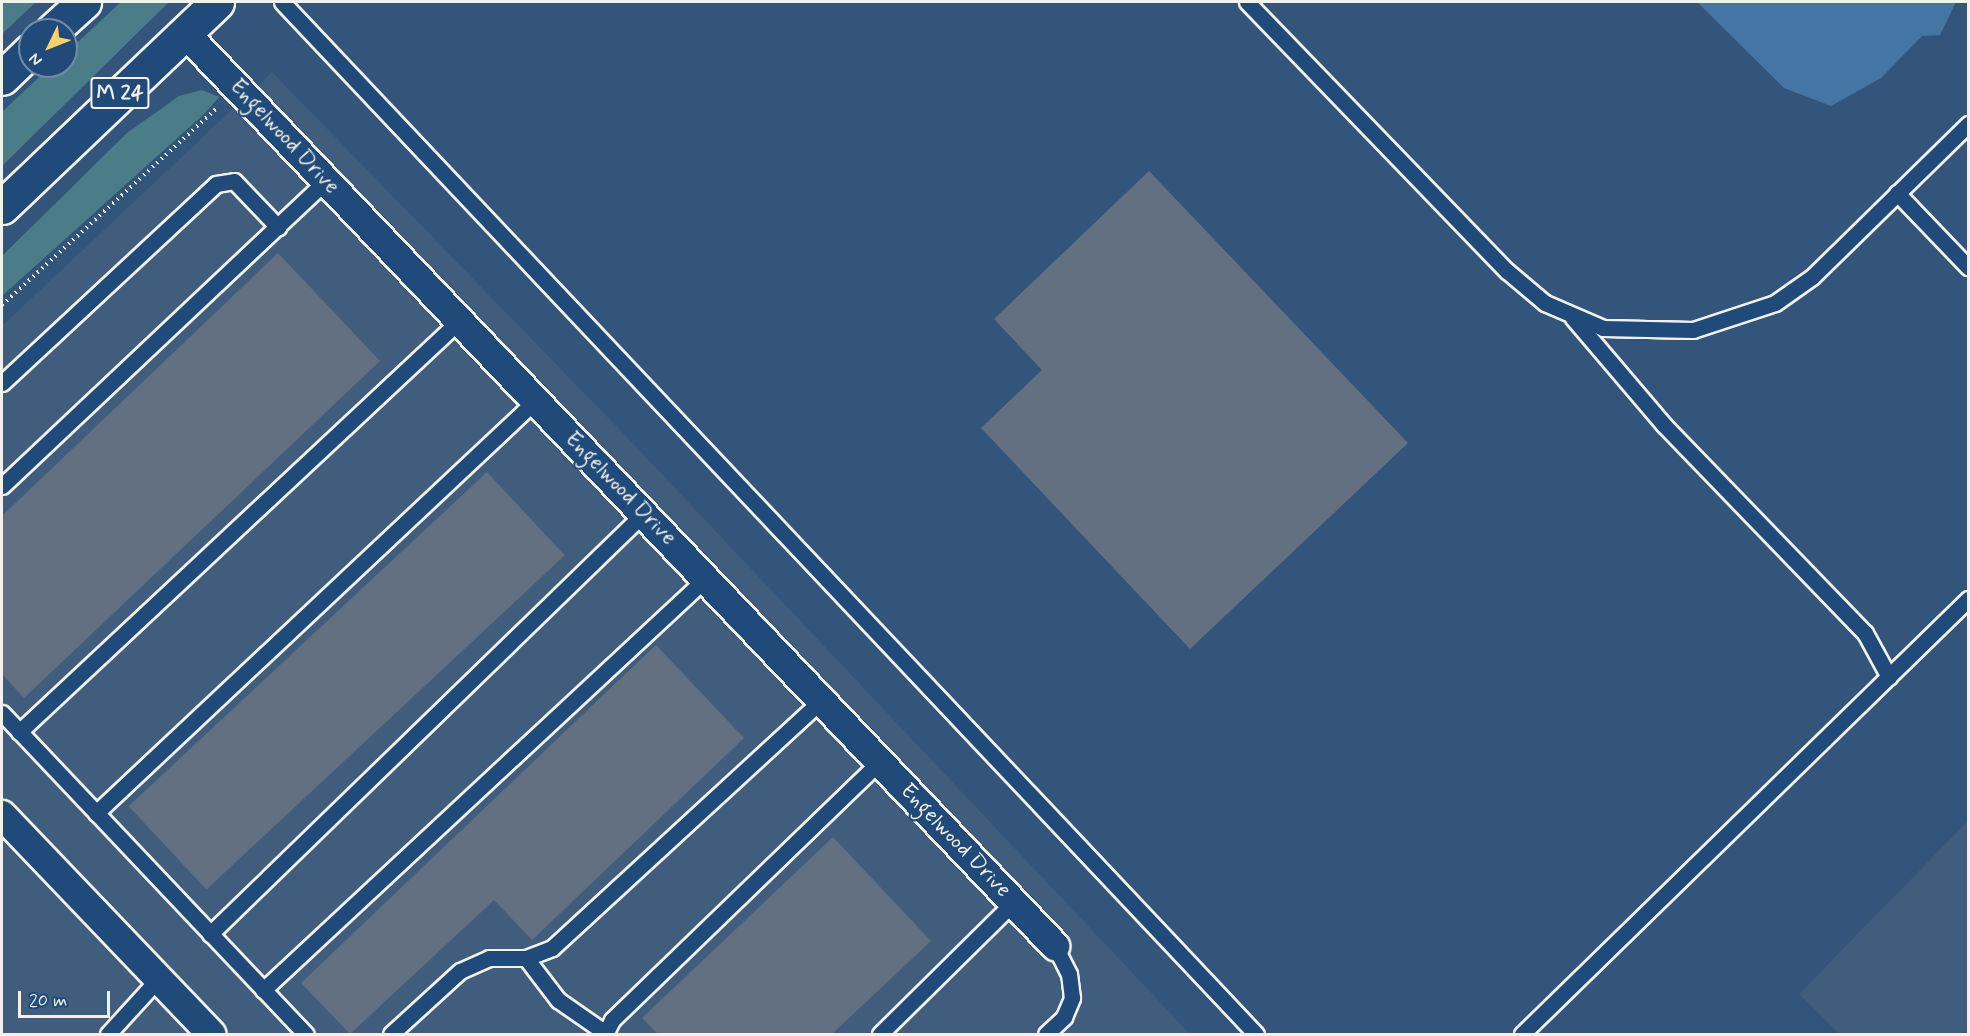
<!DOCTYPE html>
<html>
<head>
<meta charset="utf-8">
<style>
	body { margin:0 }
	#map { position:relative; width:1970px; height:1036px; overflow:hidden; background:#33557c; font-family:Mynerve,sans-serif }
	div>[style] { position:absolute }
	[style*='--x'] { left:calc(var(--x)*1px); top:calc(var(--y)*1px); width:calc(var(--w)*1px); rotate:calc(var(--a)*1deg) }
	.built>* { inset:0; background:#415d7e }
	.green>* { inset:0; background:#4b7d88 }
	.water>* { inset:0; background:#4575a2 }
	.building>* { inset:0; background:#627081; transform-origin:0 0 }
	.path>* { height:4px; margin-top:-2px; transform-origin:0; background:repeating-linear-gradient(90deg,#f4f1e8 0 1.5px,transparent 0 6px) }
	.roads { filter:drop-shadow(2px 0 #f4f1e8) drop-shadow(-2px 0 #f4f1e8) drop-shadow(0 2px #f4f1e8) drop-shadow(0 -2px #f4f1e8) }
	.service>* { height:15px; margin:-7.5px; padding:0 7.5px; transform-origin:7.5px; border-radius:7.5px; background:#1f4a7a }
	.minor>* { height:28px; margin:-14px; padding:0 14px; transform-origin:14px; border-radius:14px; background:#1f4a7a }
	.primary>* { height:33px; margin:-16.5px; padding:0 16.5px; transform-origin:16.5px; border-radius:16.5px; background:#1f4a7a }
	span { translate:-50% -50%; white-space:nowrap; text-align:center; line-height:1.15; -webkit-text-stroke:4.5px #1f4a7a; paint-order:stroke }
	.shield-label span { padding:2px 4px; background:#1f4a7a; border:2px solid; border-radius:4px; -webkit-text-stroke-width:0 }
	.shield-label { font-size:21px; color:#f4f1e8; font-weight:700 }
	.street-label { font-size:22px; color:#f4f1e8 }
	.frame { position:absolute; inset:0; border:3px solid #f4f1e8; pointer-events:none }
	.north { position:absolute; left:18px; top:18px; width:60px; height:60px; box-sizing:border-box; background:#1f4a7a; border:2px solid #748da6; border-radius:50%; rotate:227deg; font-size:16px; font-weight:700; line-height:24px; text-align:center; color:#f4f1e8 }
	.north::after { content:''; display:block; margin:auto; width:21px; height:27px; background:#ffd166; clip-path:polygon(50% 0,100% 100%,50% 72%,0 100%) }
	.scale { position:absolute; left:18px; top:991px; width:92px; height:27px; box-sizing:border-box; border:3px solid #f4f1e8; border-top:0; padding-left:8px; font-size:18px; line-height:21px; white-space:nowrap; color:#f4f1e8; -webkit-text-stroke:4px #1f4a7a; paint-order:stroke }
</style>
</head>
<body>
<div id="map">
	<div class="built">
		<i style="clip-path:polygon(272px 72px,623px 433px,1190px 1034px,2px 1034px,2px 326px)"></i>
		<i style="clip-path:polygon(1968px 821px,1968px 1034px,1839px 1034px,1799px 994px)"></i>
	</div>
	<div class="green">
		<i style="clip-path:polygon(2px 2px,36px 2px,2px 34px)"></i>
		<i style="clip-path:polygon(121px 2px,169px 2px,2px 166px,2px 112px,51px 66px,66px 66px,66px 53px)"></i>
		<i style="clip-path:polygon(202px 90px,219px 97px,204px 114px,2px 296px,2px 256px,127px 133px,179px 96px)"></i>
	</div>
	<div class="water">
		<i style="clip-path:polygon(1697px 2px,1956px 2px,1940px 35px,1922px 36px,1881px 78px,1831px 106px,1784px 88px)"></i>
	</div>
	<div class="building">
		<i style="clip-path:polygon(1149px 171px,1408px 443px,1190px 649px,981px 428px,1042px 370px,994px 319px)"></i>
		<i style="clip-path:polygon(278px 253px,380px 361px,24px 698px,2px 674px,2px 516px)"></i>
		<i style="left:487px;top:472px;width:114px;height:490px;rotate:47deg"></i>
		<i style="clip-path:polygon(656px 645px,744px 738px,532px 940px,494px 900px,350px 1034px,301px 983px)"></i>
		<i style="clip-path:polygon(833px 837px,931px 941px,832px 1034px,658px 1034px,642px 1018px)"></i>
	</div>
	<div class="path">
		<i style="--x:2;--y:305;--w:293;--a:-42.5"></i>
	</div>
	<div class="roads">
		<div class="service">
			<i style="--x:282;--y:2;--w:1419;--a:46.66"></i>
			<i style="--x:1247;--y:2;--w:374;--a:46"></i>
			<i style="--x:1507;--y:271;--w:50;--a:40.1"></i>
			<i style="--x:1545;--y:303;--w:63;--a:23.3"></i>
			<i style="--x:1603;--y:328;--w:90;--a:1.3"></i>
			<i style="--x:1693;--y:330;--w:86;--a:-18.2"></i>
			<i style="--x:1775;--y:303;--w:45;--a:-35.1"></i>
			<i style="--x:1812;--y:277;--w:219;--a:-44.4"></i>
			<i style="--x:1897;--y:193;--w:103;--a:46.2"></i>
			<i style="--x:1573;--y:318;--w:140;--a:49.6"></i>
			<i style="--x:1664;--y:425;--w:289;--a:46"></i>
			<i style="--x:1865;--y:633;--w:50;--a:61.4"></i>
			<i style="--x:2;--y:383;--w:292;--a:-42.9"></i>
			<i style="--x:216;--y:184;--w:18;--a:-9"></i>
			<i style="--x:234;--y:181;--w:64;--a:46.3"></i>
			<i style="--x:2;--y:486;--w:445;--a:-43.3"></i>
			<i style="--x:2;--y:713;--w:442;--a:46.6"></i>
			<i style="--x:19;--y:732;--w:602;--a:-43.05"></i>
			<i style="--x:96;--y:813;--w:602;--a:-43.18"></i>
			<i style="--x:210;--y:934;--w:603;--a:-44.13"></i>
			<i style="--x:526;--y:958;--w:53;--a:52.7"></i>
			<i style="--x:558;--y:1000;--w:56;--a:34.8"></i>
			<i style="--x:263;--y:990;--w:604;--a:-42.92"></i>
			<i style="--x:108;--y:1034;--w:74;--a:-47.7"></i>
			<i style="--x:391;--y:1034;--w:93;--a:-42.4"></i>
			<i style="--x:460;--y:971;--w:32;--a:-24"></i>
			<i style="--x:489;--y:958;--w:37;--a:0"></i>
			<i style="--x:526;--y:958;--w:28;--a:-21"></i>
			<i style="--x:552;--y:948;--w:365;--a:-42.6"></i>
			<i style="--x:605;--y:1034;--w:16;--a:-63"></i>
			<i style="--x:612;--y:1020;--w:371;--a:-44"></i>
			<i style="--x:880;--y:1034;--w:187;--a:-44.6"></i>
			<i style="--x:1046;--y:1034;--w:25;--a:-43"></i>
			<i style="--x:1064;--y:1017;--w:21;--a:-67"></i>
			<i style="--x:1072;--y:998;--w:24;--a:-97"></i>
			<i style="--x:1069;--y:974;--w:31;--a:-117"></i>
			<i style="--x:1522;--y:1034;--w:623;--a:-44.28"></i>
		</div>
		<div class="minor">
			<i style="--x:184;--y:32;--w:1263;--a:46.38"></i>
			<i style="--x:2;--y:815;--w:303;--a:46.3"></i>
		</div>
		<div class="primary">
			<i style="--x:53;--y:30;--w:42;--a:-42.1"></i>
			<i style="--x:2;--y:78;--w:39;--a:-44"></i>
			<i style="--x:2;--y:207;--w:297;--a:-43.6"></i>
		</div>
	</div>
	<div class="shield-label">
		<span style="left:120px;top:93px">M 24</span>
	</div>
	<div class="street-label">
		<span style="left:284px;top:137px;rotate:47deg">Engelwood Drive</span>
		<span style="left:620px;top:489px;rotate:46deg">Engelwood Drive</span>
		<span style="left:955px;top:841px;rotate:46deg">Engelwood Drive</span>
	</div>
	<div class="frame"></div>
	<div class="north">N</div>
	<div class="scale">20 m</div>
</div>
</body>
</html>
